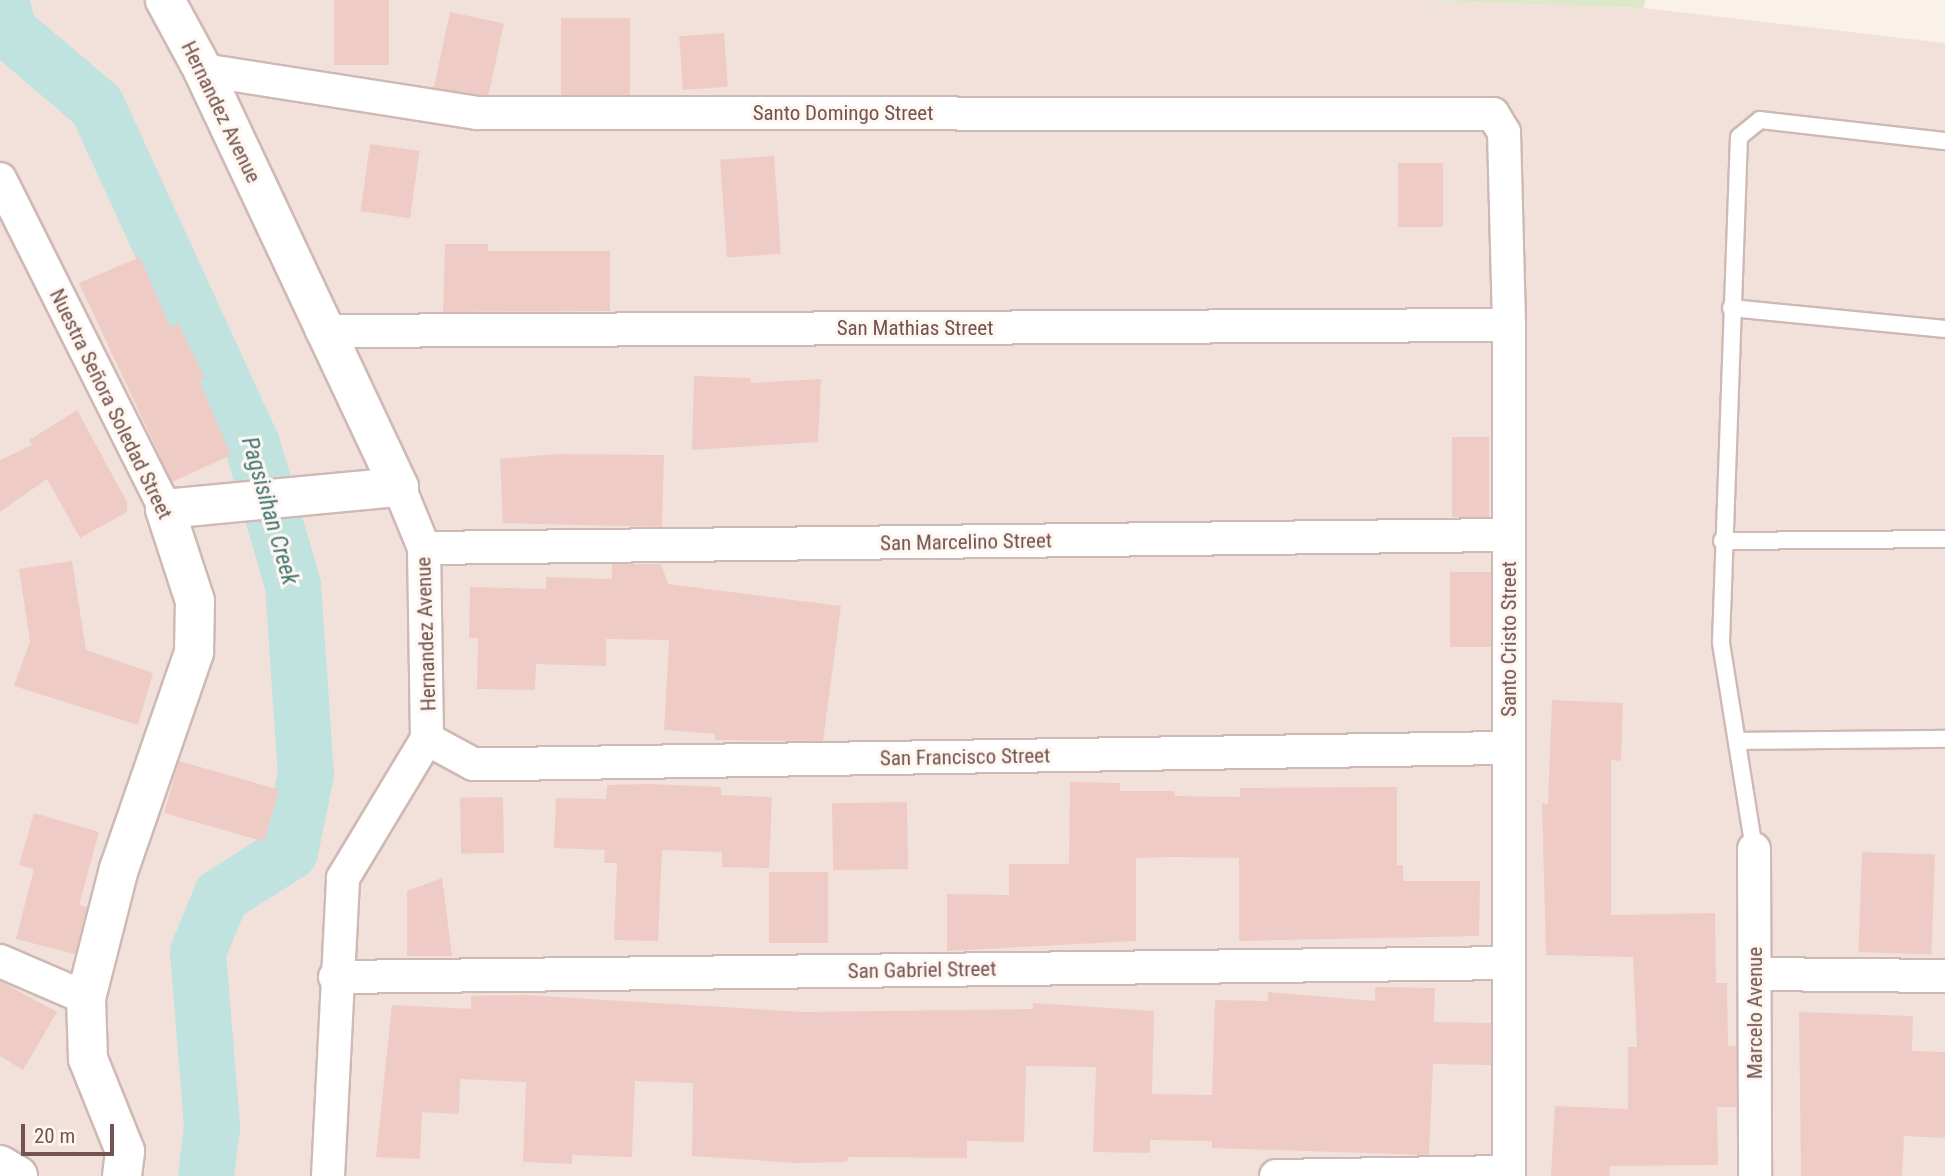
<!DOCTYPE html>
<html>
<head>
<meta charset="utf-8">
<style>
	body { margin:0 }
	#map { position:relative; width:1945px; height:1176px; overflow:hidden; background:#fbf1eb; font-family:"Roboto Condensed",sans-serif }
	div>[style] { position:absolute }
	[style*='--x'] { left:calc(var(--x)*1px); top:calc(var(--y)*1px); width:calc(var(--w)*1px); rotate:calc(var(--a)*1deg) }
	.residential>* { inset:0; background:#f2e1da }
	.green>* { inset:0; background:#dde8ca }
	.river>* { height:56px; margin:-28px; padding:0 28px; transform-origin:28px; border-radius:28px; background:#c0e3e0 }
	.building>* { inset:0; background:#eeccc5; transform-origin:0 0 }
	.roads { filter:drop-shadow(2px 0 #ceb9b4) drop-shadow(-2px 0 #ceb9b4) drop-shadow(0 2px #ceb9b4) drop-shadow(0 -2px #ceb9b4) }
	.lane>* { height:16px; margin:-8px; padding:0 8px; transform-origin:8px; border-radius:8px; background:#fff }
	.street>* { height:32px; margin:-16px; padding:0 16px; transform-origin:16px; border-radius:16px; background:#fff }
	.secondary>* { height:38px; margin:-19px; padding:0 19px; transform-origin:19px; border-radius:19px; background:#fff }
	span { translate:-50% -50%; white-space:nowrap; text-align:center; line-height:1.15; -webkit-text-stroke:6px #fef6f1; paint-order:stroke }
	.street-label { font-size:21px; color:#745450 }
	.water-label { font-size:23px; color:#447774; font-style:italic }
	.scale { position:absolute; left:21px; top:1124px; width:93px; height:32px; box-sizing:border-box; border:4px solid #745450; border-top:0; padding-left:9px; font-size:21px; line-height:24px; white-space:nowrap; color:#745450; -webkit-text-stroke:5px #fef6f1; paint-order:stroke }
</style>
</head>
<body>
<div id="map">
	<div class="residential">
		<i style="clip-path:polygon(0 0,1406px 0,1644px 8px,1945px 43px,1945px 1176px,0 1176px)"></i>
	</div>
	<div class="green">
		<i style="clip-path:polygon(1406px 0,1646px 0,1643px 8px)"></i>
	</div>
	<div class="river">
		<i style="--x:1;--y:0;--w:32;--a:76"></i>
		<i style="--x:9;--y:31;--w:116;--a:40.4"></i>
		<i style="--x:97;--y:106;--w:372;--a:65.4"></i>
		<i style="--x:252;--y:444;--w:147;--a:73.8"></i>
		<i style="--x:293;--y:585;--w:189;--a:86.1"></i>
		<i style="--x:306;--y:774;--w:80;--a:101.6"></i>
		<i style="--x:290;--y:852;--w:82;--a:147.5"></i>
		<i style="--x:221;--y:896;--w:61;--a:112.3"></i>
		<i style="--x:198;--y:952;--w:176;--a:85.4"></i>
		<i style="--x:212;--y:1127;--w:49;--a:97"></i>
	</div>
	<div class="building">
		<i style="left:334px;top:0;width:55px;height:65px"></i>
		<i style="left:450px;top:12px;width:55px;height:78px;rotate:12deg"></i>
		<i style="left:561px;top:18px;width:69px;height:77px"></i>
		<i style="left:724px;top:33px;width:54px;height:45px;rotate:86deg"></i>
		<i style="left:370px;top:144px;width:50px;height:68px;rotate:8deg"></i>
		<i style="left:774px;top:156px;width:98px;height:54px;rotate:86deg"></i>
		<i style="left:1398px;top:163px;width:45px;height:64px"></i>
		<i style="clip-path:polygon(445px 244px,488px 244px,488px 251px,610px 251px,610px 311px,443px 312px)"></i>
		<i style="clip-path:polygon(140px 257px,170px 327px,178px 323px,205px 378px,199px 381px,231px 455px,172px 482px,79px 283px)"></i>
		<i style="clip-path:polygon(694px 376px,751px 378px,751px 383px,821px 379px,818px 442px,692px 450px)"></i>
		<i style="clip-path:polygon(77px 410px,127px 502px,127px 512px,80px 538px,47px 479px,0 512px,0 460px,32px 445px,29px 440px)"></i>
		<i style="left:1452px;top:437px;width:37px;height:80px"></i>
		<i style="clip-path:polygon(557px 454px,664px 455px,662px 527px,503px 523px,500px 459px)"></i>
		<i style="clip-path:polygon(72px 561px,86px 650px,153px 673px,138px 725px,14px 686px,30px 641px,19px 569px)"></i>
		<i style="clip-path:polygon(612px 564px,661px 564px,668px 584px,841px 606px,823px 741px,715px 740px,715px 734px,664px 730px,669px 640px,606px 639px,606px 666px,536px 664px,535px 690px,477px 689px,478px 638px,469px 638px,470px 587px,546px 589px,546px 577px,612px 579px)"></i>
		<i style="left:1491px;top:572px;width:75px;height:41px;rotate:90deg"></i>
		<i style="clip-path:polygon(1552px 700px,1623px 703px,1621px 761px,1611px 760px,1611px 915px,1715px 913px,1716px 983px,1727px 983px,1728px 1046px,1736px 1046px,1736px 1107px,1717px 1107px,1718px 1165px,1610px 1166px,1609px 1176px,1551px 1176px,1555px 1106px,1628px 1109px,1628px 1047px,1637px 1047px,1633px 957px,1546px 955px,1542px 803px,1548px 804px)"></i>
		<i style="left:179px;top:761px;width:104px;height:54px;rotate:16deg"></i>
		<i style="clip-path:polygon(1070px 782px,1120px 783px,1120px 791px,1174px 791px,1175px 796px,1240px 797px,1240px 788px,1397px 787px,1397px 865px,1403px 865px,1403px 881px,1480px 881px,1479px 936px,1239px 941px,1239px 858px,1175px 857px,1136px 858px,1136px 941px,947px 951px,947px 894px,1009px 895px,1009px 864px,1069px 864px)"></i>
		<i style="clip-path:polygon(648px 784px,721px 787px,721px 795px,772px 797px,769px 868px,722px 867px,722px 852px,662px 850px,658px 941px,614px 940px,617px 863px,604px 863px,605px 850px,554px 848px,556px 798px,606px 799px,607px 785px)"></i>
		<i style="left:503px;top:797px;width:56px;height:43px;rotate:89deg"></i>
		<i style="left:907px;top:802px;width:67px;height:75px;rotate:89deg"></i>
		<i style="clip-path:polygon(34px 813px,99px 832px,79px 905px,87px 907px,75px 954px,16px 939px,34px 869px,19px 865px)"></i>
		<i style="left:1862px;top:852px;width:73px;height:100px;rotate:2deg"></i>
		<i style="left:769px;top:872px;width:59px;height:71px"></i>
		<i style="clip-path:polygon(442px 878px,452px 956px,407px 956px,407px 891px)"></i>
		<i style="clip-path:polygon(0 981px,57px 1012px,23px 1070px,0 1056px)"></i>
		<i style="clip-path:polygon(1375px 987px,1435px 988px,1434px 1022px,1491px 1023px,1491px 1065px,1433px 1064px,1429px 1155px,1212px 1148px,1212px 1141px,1150px 1140px,1150px 1153px,1093px 1152px,1096px 1067px,1026px 1066px,1024px 1142px,967px 1141px,967px 1158px,848px 1157px,847px 1162px,796px 1163px,692px 1156px,693px 1083px,635px 1081px,632px 1157px,572px 1155px,572px 1164px,523px 1162px,526px 1082px,460px 1079px,459px 1114px,422px 1112px,420px 1159px,376px 1157px,392px 1005px,471px 1009px,471px 996px,524px 995px,804px 1012px,1033px 1009px,1033px 1003px,1154px 1011px,1152px 1094px,1212px 1095px,1215px 1000px,1268px 1001px,1268px 992px,1375px 1001px)"></i>
		<i style="clip-path:polygon(1799px 1012px,1913px 1016px,1912px 1051px,1945px 1052px,1945px 1138px,1904px 1136px,1902px 1176px,1801px 1176px)"></i>
	</div>
	<div class="roads">
		<div class="lane">
			<i style="--x:1731;--y:308;--w:215;--a:5.6"></i>
			<i style="--x:1722;--y:541;--w:223;--a:-0.5"></i>
			<i style="--x:1739;--y:741;--w:206;--a:-0.6"></i>
			<i style="--x:1754;--y:849;--w:210;--a:-99.1"></i>
			<i style="--x:1721;--y:642;--w:505;--a:-87.96"></i>
			<i style="--x:1739;--y:137;--w:27;--a:-39"></i>
			<i style="--x:1760;--y:120;--w:186;--a:6.5"></i>
		</div>
		<div class="street">
			<i style="--x:203;--y:70;--w:277;--a:8.9"></i>
			<i style="--x:477;--y:113;--w:1016;--a:0.06"></i>
			<i style="--x:1493;--y:114;--w:21;--a:59"></i>
			<i style="--x:1504;--y:132;--w:193;--a:88.5"></i>
			<i style="--x:1509;--y:325;--w:851;--a:90"></i>
			<i style="--x:0;--y:179;--w:369;--a:63.4"></i>
			<i style="--x:322;--y:331;--w:1187;--a:-0.29"></i>
			<i style="--x:424;--y:548;--w:1085;--a:-0.69"></i>
			<i style="--x:427;--y:739;--w:52;--a:28.5"></i>
			<i style="--x:473;--y:764;--w:35;--a:0"></i>
			<i style="--x:508;--y:764;--w:1001;--a:-0.92"></i>
			<i style="--x:1754;--y:849;--w:327;--a:89.8"></i>
			<i style="--x:0;--y:961;--w:94;--a:23.3"></i>
			<i style="--x:1755;--y:974;--w:190;--a:0.6"></i>
			<i style="--x:335;--y:977;--w:1174;--a:-0.68"></i>
			<i style="--x:328;--y:1176;--w:298;--a:-87.1"></i>
			<i style="--x:343;--y:878;--w:162;--a:-58.9"></i>
			<i style="--x:427;--y:739;--w:191;--a:-90.9"></i>
			<i style="--x:424;--y:548;--w:66;--a:-112.3"></i>
			<i style="--x:1276;--y:1176;--w:233;--a:-1"></i>
		</div>
		<div class="secondary">
			<i style="--x:0;--y:1165;--w:21;--a:31"></i>
			<i style="--x:122;--y:1176;--w:25;--a:-83"></i>
			<i style="--x:125;--y:1151;--w:99;--a:-111.9"></i>
			<i style="--x:88;--y:1059;--w:61;--a:-91.9"></i>
			<i style="--x:86;--y:998;--w:133;--a:-75.7"></i>
			<i style="--x:119;--y:869;--w:230;--a:-70.9"></i>
			<i style="--x:194;--y:652;--w:51;--a:-88.9"></i>
			<i style="--x:195;--y:601;--w:97;--a:-108.1"></i>
			<i style="--x:165;--y:509;--w:235;--a:-5.4"></i>
			<i style="--x:399;--y:487;--w:461;--a:-115.2"></i>
			<i style="--x:203;--y:70;--w:80;--a:-118.5"></i>
		</div>
	</div>
	<div class="street-label">
		<span style="left:221px;top:112px;rotate:64deg">Hernandez Avenue</span>
		<span style="left:843px;top:113px">Santo Domingo Street</span>
		<span style="left:915px;top:328px">San Mathias Street</span>
		<span style="left:111px;top:404px;rotate:64deg">Nuestra Señora Soledad Street</span>
		<span style="left:966px;top:542px;rotate:-1deg">San Marcelino Street</span>
		<span style="left:426px;top:634px;rotate:-92deg">Hernandez Avenue</span>
		<span style="left:1509px;top:639px;rotate:-90deg">Santo Cristo Street</span>
		<span style="left:965px;top:757px;rotate:-1deg">San Francisco Street</span>
		<span style="left:922px;top:970px;rotate:-1deg">San Gabriel Street</span>
		<span style="left:1755px;top:1013px;rotate:-90deg">Marcelo Avenue</span>
	</div>
	<div class="water-label">
		<span style="left:269px;top:511px;rotate:74deg">Pagsisihan Creek</span>
	</div>
	<div class="scale">20 m</div>
</div>
</body>
</html>
